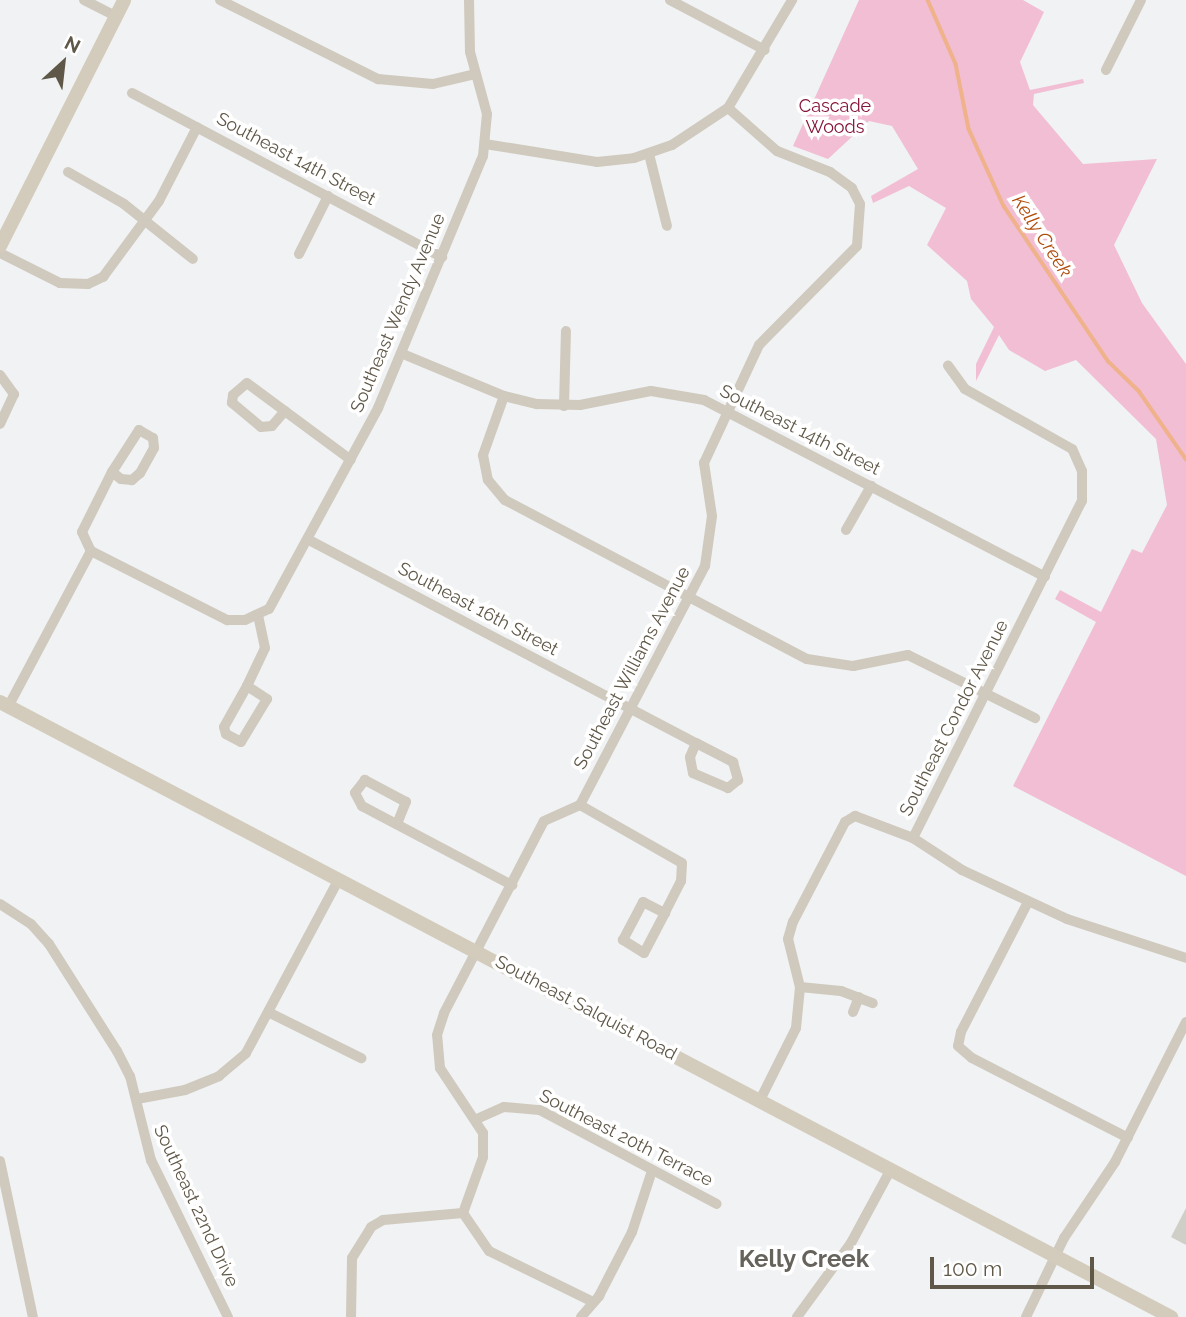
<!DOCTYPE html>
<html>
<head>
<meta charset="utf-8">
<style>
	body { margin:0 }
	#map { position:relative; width:1186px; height:1317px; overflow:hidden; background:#f0f2f3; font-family:Raleway,sans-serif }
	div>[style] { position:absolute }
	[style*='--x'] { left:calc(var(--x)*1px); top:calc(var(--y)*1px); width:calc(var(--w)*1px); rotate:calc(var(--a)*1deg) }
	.green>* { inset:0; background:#f1bed4 }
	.stream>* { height:3.5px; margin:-1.75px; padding:0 1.75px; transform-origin:1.75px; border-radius:1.75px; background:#efb28a }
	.building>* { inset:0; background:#d0cfc7 }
	.street>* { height:10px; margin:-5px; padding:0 5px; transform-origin:5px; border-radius:5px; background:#d0c9be }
	.secondary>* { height:14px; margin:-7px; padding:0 7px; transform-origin:7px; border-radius:7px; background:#d3ccbc }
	span { translate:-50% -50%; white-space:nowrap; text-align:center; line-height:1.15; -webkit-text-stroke:7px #fff; paint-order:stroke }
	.park-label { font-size:18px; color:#841438 }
	.street-label { font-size:18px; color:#5f5747 }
	.water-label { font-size:19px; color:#b14b08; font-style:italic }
	.district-label { font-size:24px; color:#66635d; font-weight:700 }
	.north { position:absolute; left:28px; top:28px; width:70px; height:70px; -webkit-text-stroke:5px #fff; paint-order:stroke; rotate:27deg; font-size:19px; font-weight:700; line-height:28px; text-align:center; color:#5f5747 }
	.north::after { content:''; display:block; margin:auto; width:24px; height:32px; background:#5f5747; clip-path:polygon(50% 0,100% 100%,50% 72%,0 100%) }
	.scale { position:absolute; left:930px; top:1257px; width:164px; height:32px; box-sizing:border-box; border:4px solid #5f5747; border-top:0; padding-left:9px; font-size:21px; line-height:24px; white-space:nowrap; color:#5f5747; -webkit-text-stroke:5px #fff; paint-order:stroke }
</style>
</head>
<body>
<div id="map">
	<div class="green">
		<i style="clip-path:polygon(859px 0,1023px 0,1044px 12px,1020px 62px,1030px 90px,1083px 79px,1084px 83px,1034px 94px,1033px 105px,1083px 164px,1157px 159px,1114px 245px,1142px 303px,1186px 364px,1186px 876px,1013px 786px,1096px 622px,1055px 599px,1060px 590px,1101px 612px,1132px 549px,1142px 553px,1167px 505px,1156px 439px,1076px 360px,1045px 371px,1009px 350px,999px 335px,976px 381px,976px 364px,994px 327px,971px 299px,967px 281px,927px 245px,946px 208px,909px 186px,873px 203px,871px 196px,918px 169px,892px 126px,869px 121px,828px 159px,793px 146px)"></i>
	</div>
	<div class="stream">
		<i style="--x:928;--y:0;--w:70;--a:66.4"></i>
		<i style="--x:956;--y:64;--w:66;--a:78.7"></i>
		<i style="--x:969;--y:129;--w:85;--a:65.6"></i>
		<i style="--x:1004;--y:206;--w:188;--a:56.1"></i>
		<i style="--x:1109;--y:362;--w:42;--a:44"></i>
		<i style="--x:1139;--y:391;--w:83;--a:55.3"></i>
	</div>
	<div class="building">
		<i style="clip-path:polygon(1186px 1208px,1186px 1245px,1171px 1237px)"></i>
	</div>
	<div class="street">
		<i style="--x:84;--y:0;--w:35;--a:27"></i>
		<i style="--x:220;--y:0;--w:177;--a:26.6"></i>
		<i style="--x:378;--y:79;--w:55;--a:5.2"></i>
		<i style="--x:433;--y:84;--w:43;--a:-13.4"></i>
		<i style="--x:670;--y:0;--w:107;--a:27.8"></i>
		<i style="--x:1106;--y:70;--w:78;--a:-63.4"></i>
		<i style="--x:132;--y:93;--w:351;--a:27.9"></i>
		<i style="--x:485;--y:144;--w:113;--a:9.1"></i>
		<i style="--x:597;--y:162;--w:37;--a:-6"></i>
		<i style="--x:634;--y:158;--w:40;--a:-18.9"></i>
		<i style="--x:672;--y:145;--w:67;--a:-33.5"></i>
		<i style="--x:728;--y:108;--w:126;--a:-59.3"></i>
		<i style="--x:649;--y:154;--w:74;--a:76"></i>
		<i style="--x:68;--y:172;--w:64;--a:29.7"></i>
		<i style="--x:124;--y:204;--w:88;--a:38.6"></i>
		<i style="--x:0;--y:253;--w:67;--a:26.6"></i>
		<i style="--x:60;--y:283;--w:28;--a:2"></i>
		<i style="--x:88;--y:284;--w:17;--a:-25"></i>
		<i style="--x:103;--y:277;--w:94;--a:-53.6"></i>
		<i style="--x:159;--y:201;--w:83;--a:-62.8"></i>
		<i style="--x:299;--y:254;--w:65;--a:-63.4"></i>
		<i style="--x:403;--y:354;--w:109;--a:22.6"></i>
		<i style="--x:504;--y:396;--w:34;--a:14"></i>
		<i style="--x:537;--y:404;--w:43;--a:1.3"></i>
		<i style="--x:580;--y:405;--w:72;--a:-11.2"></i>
		<i style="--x:651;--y:391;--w:54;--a:9.6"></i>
		<i style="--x:704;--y:400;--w:384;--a:27.4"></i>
		<i style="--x:0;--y:375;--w:24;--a:54"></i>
		<i style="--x:14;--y:394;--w:33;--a:115"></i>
		<i style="--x:504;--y:396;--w:63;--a:109.6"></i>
		<i style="--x:483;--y:455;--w:25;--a:79"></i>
		<i style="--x:488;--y:480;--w:26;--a:50"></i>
		<i style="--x:505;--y:500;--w:341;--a:27.8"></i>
		<i style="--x:807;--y:659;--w:47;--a:8.7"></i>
		<i style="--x:853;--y:666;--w:56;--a:-11.3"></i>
		<i style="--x:908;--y:655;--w:142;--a:26.4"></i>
		<i style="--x:564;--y:406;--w:75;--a:-88.5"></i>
		<i style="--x:285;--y:411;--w:20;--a:131"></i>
		<i style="--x:272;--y:426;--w:11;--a:175"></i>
		<i style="--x:261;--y:427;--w:38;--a:-140"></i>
		<i style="--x:232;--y:403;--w:8;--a:-83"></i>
		<i style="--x:233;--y:395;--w:18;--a:-41"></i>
		<i style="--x:247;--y:383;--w:129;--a:36.5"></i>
		<i style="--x:139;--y:430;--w:16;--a:30"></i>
		<i style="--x:153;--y:438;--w:10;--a:84"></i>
		<i style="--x:154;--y:448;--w:29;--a:119"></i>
		<i style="--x:140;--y:473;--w:11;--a:139"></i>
		<i style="--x:132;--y:480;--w:11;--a:-175"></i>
		<i style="--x:121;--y:479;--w:11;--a:-142"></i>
		<i style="--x:112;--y:472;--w:50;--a:-57.3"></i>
		<i style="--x:112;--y:472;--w:67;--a:116.6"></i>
		<i style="--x:82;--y:532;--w:21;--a:65"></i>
		<i style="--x:91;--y:551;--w:153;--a:26.9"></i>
		<i style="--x:227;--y:620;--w:18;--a:0"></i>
		<i style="--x:245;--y:620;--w:26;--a:-25"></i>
		<i style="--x:269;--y:609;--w:229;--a:-61.5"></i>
		<i style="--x:378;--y:408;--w:273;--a:-67.4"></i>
		<i style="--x:483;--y:156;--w:42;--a:-84.6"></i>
		<i style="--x:487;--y:114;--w:64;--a:-105.3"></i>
		<i style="--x:470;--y:52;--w:52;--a:-91.1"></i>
		<i style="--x:846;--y:530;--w:51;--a:-60.4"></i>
		<i style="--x:309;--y:540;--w:437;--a:27.7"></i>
		<i style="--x:247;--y:686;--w:24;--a:33"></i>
		<i style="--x:267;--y:699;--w:50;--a:121.2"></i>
		<i style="--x:241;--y:742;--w:17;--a:-152"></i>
		<i style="--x:226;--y:734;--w:7;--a:-106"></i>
		<i style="--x:224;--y:727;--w:47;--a:-60.7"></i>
		<i style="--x:247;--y:686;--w:42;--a:-64.7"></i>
		<i style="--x:265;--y:648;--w:34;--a:-102"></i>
		<i style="--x:8;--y:707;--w:177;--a:-62"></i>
		<i style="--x:696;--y:743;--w:42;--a:27.2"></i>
		<i style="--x:733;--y:762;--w:19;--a:74"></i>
		<i style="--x:738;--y:780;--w:13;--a:141"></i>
		<i style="--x:728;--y:788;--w:38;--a:-157"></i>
		<i style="--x:693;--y:773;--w:16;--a:-101"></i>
		<i style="--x:690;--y:757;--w:15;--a:-67"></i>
		<i style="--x:580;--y:805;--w:117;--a:29.6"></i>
		<i style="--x:682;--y:863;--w:18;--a:93"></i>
		<i style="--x:681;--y:881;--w:36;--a:117"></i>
		<i style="--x:397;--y:824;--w:24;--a:-68"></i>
		<i style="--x:406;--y:802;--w:47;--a:-151.8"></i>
		<i style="--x:365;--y:780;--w:16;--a:128"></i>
		<i style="--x:355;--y:793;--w:15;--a:62"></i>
		<i style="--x:362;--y:806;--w:170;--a:27.8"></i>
		<i style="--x:913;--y:838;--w:377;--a:-63.4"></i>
		<i style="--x:1082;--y:501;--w:30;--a:-90"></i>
		<i style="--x:1082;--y:471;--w:24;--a:-114"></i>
		<i style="--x:1072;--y:449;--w:123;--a:-150.7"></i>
		<i style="--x:965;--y:389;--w:29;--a:-126"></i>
		<i style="--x:643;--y:902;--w:25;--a:27"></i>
		<i style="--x:665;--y:913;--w:45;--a:117.7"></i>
		<i style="--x:644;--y:953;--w:25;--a:-148"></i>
		<i style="--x:623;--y:940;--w:43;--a:-62.2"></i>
		<i style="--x:1028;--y:902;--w:146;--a:117.3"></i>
		<i style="--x:961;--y:1032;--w:14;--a:102"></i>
		<i style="--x:958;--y:1046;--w:18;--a:41"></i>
		<i style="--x:972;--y:1058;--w:175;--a:27.1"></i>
		<i style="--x:0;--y:904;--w:37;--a:33"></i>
		<i style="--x:31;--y:924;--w:27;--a:48"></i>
		<i style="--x:49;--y:944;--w:127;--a:57.6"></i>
		<i style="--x:117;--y:1051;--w:28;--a:63"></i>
		<i style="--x:130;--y:1076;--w:87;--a:76"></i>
		<i style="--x:151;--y:1160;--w:175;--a:63.9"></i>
		<i style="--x:800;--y:987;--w:41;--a:5.6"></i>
		<i style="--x:841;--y:991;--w:34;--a:21"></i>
		<i style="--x:853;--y:1012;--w:16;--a:-68"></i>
		<i style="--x:270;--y:1013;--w:102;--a:26.3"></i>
		<i style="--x:137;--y:1099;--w:49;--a:-10.6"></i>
		<i style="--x:185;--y:1090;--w:37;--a:-22"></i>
		<i style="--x:219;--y:1076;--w:35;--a:-40"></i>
		<i style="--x:246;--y:1053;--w:197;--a:-61.9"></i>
		<i style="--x:760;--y:1100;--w:80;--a:-63.4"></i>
		<i style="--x:796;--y:1028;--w:41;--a:-84.4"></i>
		<i style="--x:800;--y:987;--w:49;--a:-104"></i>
		<i style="--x:788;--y:939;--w:18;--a:-74"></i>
		<i style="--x:793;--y:922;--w:113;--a:-62.5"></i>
		<i style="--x:845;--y:822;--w:12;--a:-31"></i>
		<i style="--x:855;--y:816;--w:62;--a:20.8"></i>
		<i style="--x:913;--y:838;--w:59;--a:33.1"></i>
		<i style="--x:962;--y:870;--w:116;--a:25"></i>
		<i style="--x:1067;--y:919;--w:125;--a:18.1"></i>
		<i style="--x:479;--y:1118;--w:27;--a:-24"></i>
		<i style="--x:504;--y:1107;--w:36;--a:5"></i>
		<i style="--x:540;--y:1110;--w:200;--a:28"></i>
		<i style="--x:0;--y:1161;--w:159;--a:78.1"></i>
		<i style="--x:463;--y:1213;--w:59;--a:-70.3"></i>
		<i style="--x:483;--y:1157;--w:24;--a:-90"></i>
		<i style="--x:483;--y:1133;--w:78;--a:-123.5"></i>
		<i style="--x:440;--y:1068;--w:33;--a:-95"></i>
		<i style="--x:437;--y:1035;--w:23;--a:-72"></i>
		<i style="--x:444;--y:1013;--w:216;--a:-62.5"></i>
		<i style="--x:544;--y:821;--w:39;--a:-24"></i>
		<i style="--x:580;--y:805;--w:270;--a:-62.4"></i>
		<i style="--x:705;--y:566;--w:50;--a:-82"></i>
		<i style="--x:712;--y:516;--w:54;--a:-98.6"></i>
		<i style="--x:704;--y:463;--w:130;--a:-65"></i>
		<i style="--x:759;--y:345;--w:139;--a:-45.3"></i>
		<i style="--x:857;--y:246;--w:42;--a:-85.9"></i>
		<i style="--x:860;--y:204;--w:18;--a:-117"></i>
		<i style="--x:852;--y:188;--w:27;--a:-144"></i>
		<i style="--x:830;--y:172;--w:57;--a:-158.4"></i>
		<i style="--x:777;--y:151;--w:65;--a:-138.7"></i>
		<i style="--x:463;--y:1213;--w:46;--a:55.6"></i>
		<i style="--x:489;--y:1251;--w:116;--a:26.1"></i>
		<i style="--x:351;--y:1317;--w:59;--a:-89"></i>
		<i style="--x:352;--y:1258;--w:36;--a:-58"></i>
		<i style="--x:371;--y:1227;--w:14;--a:-30"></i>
		<i style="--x:383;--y:1220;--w:80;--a:-5"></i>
		<i style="--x:581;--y:1317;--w:28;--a:-49"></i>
		<i style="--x:599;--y:1296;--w:72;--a:-62.7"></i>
		<i style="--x:632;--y:1232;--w:61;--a:-71.9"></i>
		<i style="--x:797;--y:1317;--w:92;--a:-53.9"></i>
		<i style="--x:851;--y:1243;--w:84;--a:-61.6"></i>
		<i style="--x:1026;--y:1317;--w:88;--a:-64.3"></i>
		<i style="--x:1064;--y:1238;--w:92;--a:-56.1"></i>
		<i style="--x:1115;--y:1162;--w:157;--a:-63.1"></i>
	</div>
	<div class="secondary">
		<i style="--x:0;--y:246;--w:275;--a:-63.2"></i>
		<i style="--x:0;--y:702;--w:1323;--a:27.71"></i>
	</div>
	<div class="park-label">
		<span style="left:835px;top:117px">Cascade<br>Woods</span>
	</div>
	<div class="street-label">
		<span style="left:296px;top:159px;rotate:28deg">Southeast 14th Street</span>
		<span style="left:398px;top:313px;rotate:-67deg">Southeast Wendy Avenue</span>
		<span style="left:800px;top:430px;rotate:27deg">Southeast 14th Street</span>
		<span style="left:478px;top:609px;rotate:28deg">Southeast 16th Street</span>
		<span style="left:632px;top:668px;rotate:-62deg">Southeast Williams Avenue</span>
		<span style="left:954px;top:718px;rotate:-63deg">Southeast Condor Avenue</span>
		<span style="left:586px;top:1008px;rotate:28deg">Southeast Salquist Road</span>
		<span style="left:626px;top:1138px;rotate:27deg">Southeast 20th Terrace</span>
		<span style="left:196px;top:1206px;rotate:65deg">Southeast 22nd Drive</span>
	</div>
	<div class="water-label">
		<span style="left:1042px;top:236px;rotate:57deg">Kelly Creek</span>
	</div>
	<div class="district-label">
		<span style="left:804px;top:1259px">Kelly Creek</span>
	</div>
	<div class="north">N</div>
	<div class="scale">100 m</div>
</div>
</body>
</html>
